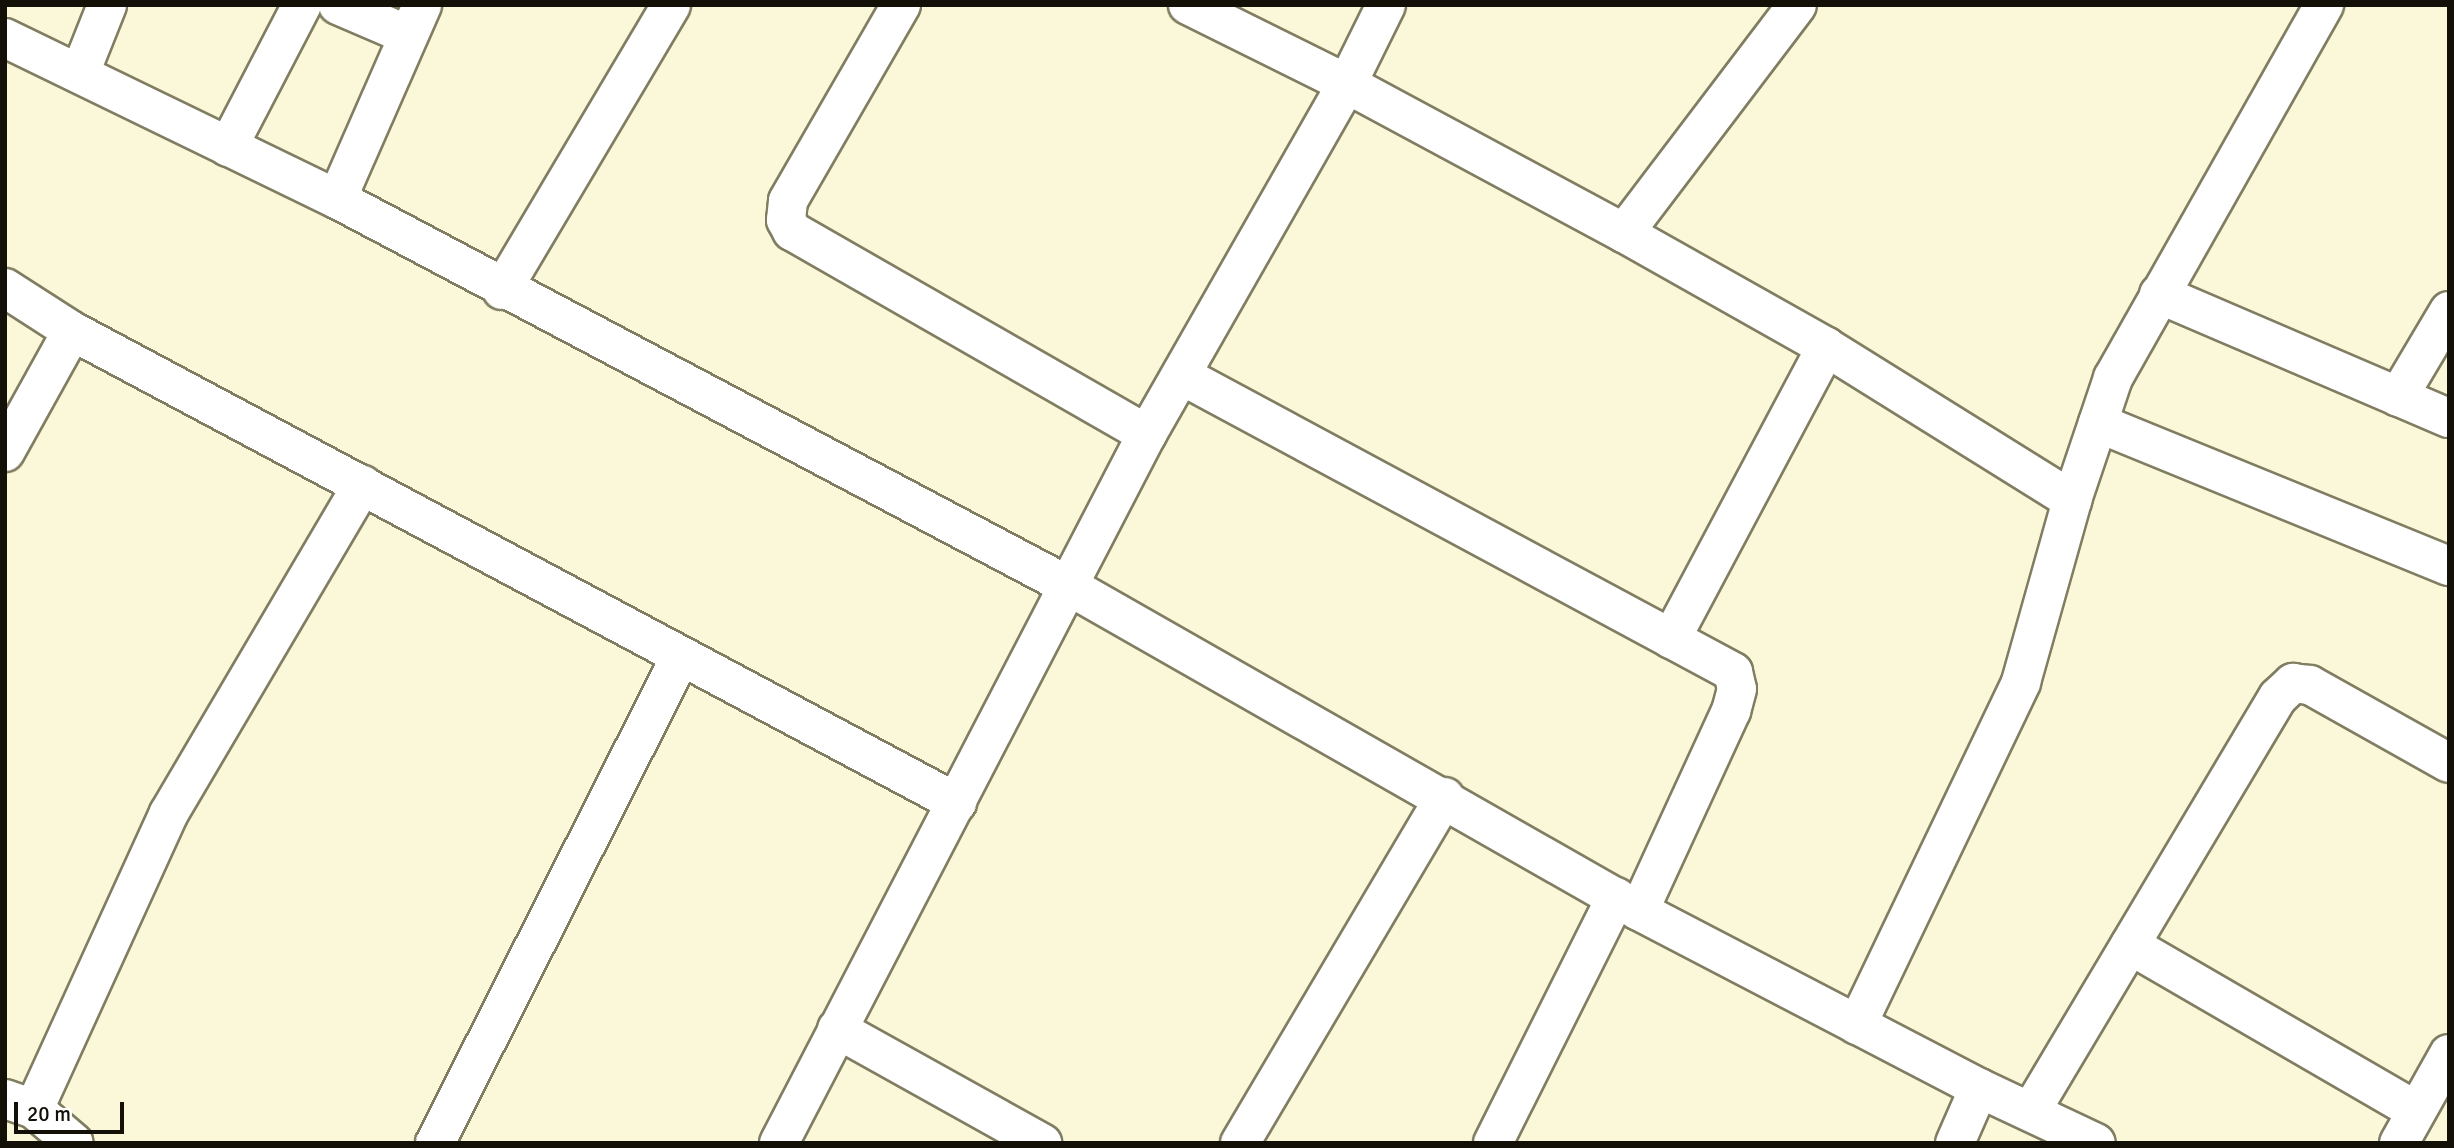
<!DOCTYPE html>
<html>
<head>
<meta charset="utf-8">
<style>
	body { margin:0 }
	#map { position:relative; width:2454px; height:1148px; overflow:hidden; background:#fbf8da; font-family:Signika,sans-serif }
	div>[style] { position:absolute }
	[style*='--x'] { left:calc(var(--x)*1px); top:calc(var(--y)*1px); width:calc(var(--w)*1px); rotate:calc(var(--a)*1deg) }
	.roads { filter:drop-shadow(2px 0 #807d62) drop-shadow(-2px 0 #807d62) drop-shadow(0 2px #807d62) drop-shadow(0 -2px #807d62) }
	.street>* { height:38px; margin:-19px; padding:0 19px; transform-origin:19px; border-radius:19px; background:#fff }
	span { translate:-50% -50%; white-space:nowrap; text-align:center; line-height:1.15; -webkit-text-stroke:5px #fff; paint-order:stroke }
	.frame { position:absolute; inset:0; border:7px solid #121007; pointer-events:none }
	.scale { position:absolute; left:14px; top:1102px; width:110px; height:32px; box-sizing:border-box; border:4px solid #121007; border-top:0; padding-left:9px; font-size:21px; line-height:24px; white-space:nowrap; color:#121007; -webkit-text-stroke:5px #fff; paint-order:stroke }
</style>
</head>
<body>
<div id="map">
	<div class="roads">
		<div class="street">
			<i style="--x:338;--y:5;--w:76;--a:23.2"></i>
			<i style="--x:901;--y:5;--w:226;--a:120"></i>
			<i style="--x:788;--y:201;--w:19;--a:96"></i>
			<i style="--x:786;--y:220;--w:13;--a:61"></i>
			<i style="--x:792;--y:231;--w:409;--a:29.8"></i>
			<i style="--x:1188;--y:5;--w:178;--a:26.4"></i>
			<i style="--x:1347;--y:84;--w:315;--a:28.3"></i>
			<i style="--x:1624;--y:233;--w:232;--a:29.4"></i>
			<i style="--x:1826;--y:347;--w:290;--a:31.9"></i>
			<i style="--x:5;--y:38;--w:369;--a:25.9"></i>
			<i style="--x:337;--y:199;--w:826;--a:27.87"></i>
			<i style="--x:1067;--y:585;--w:658;--a:29.68"></i>
			<i style="--x:1639;--y:911;--w:383;--a:27.5"></i>
			<i style="--x:1979;--y:1088;--w:129;--a:25.2"></i>
			<i style="--x:80;--y:73;--w:73;--a:-68.3"></i>
			<i style="--x:228;--y:147;--w:160;--a:-62.5"></i>
			<i style="--x:337;--y:199;--w:212;--a:-66.3"></i>
			<i style="--x:1624;--y:233;--w:286;--a:-52.8"></i>
			<i style="--x:5;--y:288;--w:80;--a:32.7"></i>
			<i style="--x:72;--y:331;--w:1003;--a:28.07"></i>
			<i style="--x:502;--y:290;--w:331;--a:-59.3"></i>
			<i style="--x:2159;--y:294;--w:315;--a:23.2"></i>
			<i style="--x:1181;--y:375;--w:627;--a:28.28"></i>
			<i style="--x:1733;--y:672;--w:17;--a:77"></i>
			<i style="--x:1737;--y:689;--w:23;--a:105"></i>
			<i style="--x:1731;--y:711;--w:220;--a:114.7"></i>
			<i style="--x:2398;--y:397;--w:100;--a:-59.3"></i>
			<i style="--x:2098;--y:423;--w:379;--a:22.2"></i>
			<i style="--x:5;--y:452;--w:138;--a:-61"></i>
			<i style="--x:1671;--y:639;--w:331;--a:-62"></i>
			<i style="--x:2130;--y:945;--w:331;--a:30.1"></i>
			<i style="--x:1857;--y:1025;--w:380;--a:-64.4"></i>
			<i style="--x:2021;--y:682;--w:189;--a:-74.3"></i>
			<i style="--x:2072;--y:500;--w:129;--a:-71.4"></i>
			<i style="--x:2113;--y:378;--w:429;--a:-60.5"></i>
			<i style="--x:837;--y:1029;--w:235;--a:29.1"></i>
			<i style="--x:5;--y:1099;--w:31;--a:19"></i>
			<i style="--x:34;--y:1109;--w:52;--a:40.4"></i>
			<i style="--x:34;--y:1109;--w:325;--a:-65.5"></i>
			<i style="--x:169;--y:813;--w:381;--a:-59.5"></i>
			<i style="--x:2031;--y:1111;--w:482;--a:-59.2"></i>
			<i style="--x:2278;--y:697;--w:21;--a:-43"></i>
			<i style="--x:2293;--y:683;--w:17;--a:7"></i>
			<i style="--x:2310;--y:685;--w:159;--a:29.3"></i>
			<i style="--x:435;--y:1143;--w:546;--a:-63.2"></i>
			<i style="--x:779;--y:1143;--w:799;--a:-62.57"></i>
			<i style="--x:1147;--y:434;--w:403;--a:-60.3"></i>
			<i style="--x:1347;--y:84;--w:88;--a:-63.7"></i>
			<i style="--x:1240;--y:1143;--w:402;--a:-59.4"></i>
			<i style="--x:1493;--y:1143;--w:275;--a:-63.4"></i>
			<i style="--x:1955;--y:1143;--w:60;--a:-66.4"></i>
			<i style="--x:2399;--y:1143;--w:102;--a:-60.7"></i>
		</div>
	</div>
	<div class="frame"></div>
	<div class="scale">20 m</div>
</div>
</body>
</html>
